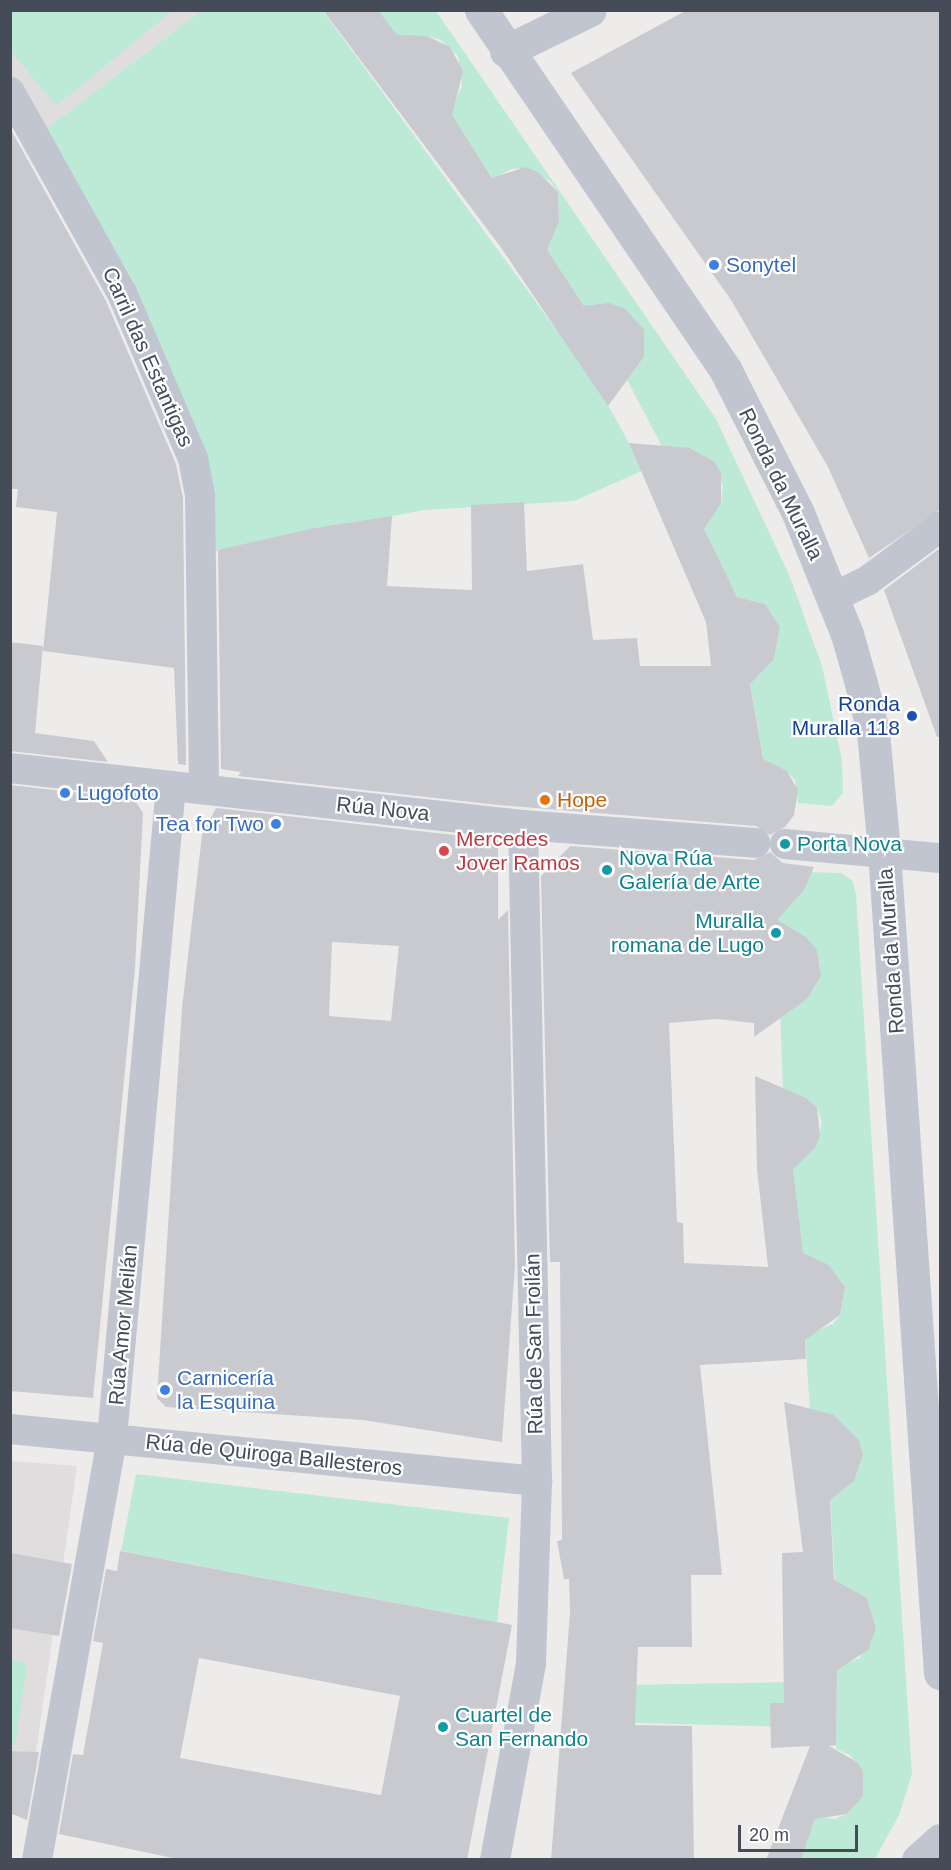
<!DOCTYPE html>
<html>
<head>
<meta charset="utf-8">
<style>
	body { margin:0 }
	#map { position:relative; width:951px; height:1870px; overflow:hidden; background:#eeeceb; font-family:Helvetica,sans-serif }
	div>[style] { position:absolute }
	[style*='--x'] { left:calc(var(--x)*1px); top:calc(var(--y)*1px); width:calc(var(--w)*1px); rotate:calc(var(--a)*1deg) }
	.education>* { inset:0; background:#dfdddd }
	.green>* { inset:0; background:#bcead7 }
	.building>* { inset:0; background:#c9cad0 }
	.pedestrian>* { height:30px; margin:-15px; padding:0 15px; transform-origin:15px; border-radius:15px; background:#c0c5d0 }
	.minor>* { height:33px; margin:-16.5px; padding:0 16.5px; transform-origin:16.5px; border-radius:16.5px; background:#c0c5d0 }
	.tertiary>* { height:33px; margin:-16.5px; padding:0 16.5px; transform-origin:16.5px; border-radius:16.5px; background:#c0c5d0 }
	.dots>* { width:16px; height:16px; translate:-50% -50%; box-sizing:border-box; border:3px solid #fff; border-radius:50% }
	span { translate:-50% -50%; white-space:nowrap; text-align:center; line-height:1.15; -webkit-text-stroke:4.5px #fff; paint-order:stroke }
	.shop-label { font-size:21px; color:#366cbe }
	.left { translate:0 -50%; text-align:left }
	.right { translate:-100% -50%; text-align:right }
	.street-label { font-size:21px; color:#454b57 }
	.transit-label { font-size:21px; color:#164399 }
	.food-label { font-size:21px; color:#c56008 }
	.health-label { font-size:21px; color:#be3a42 }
	.culture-label { font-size:21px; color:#0d838f }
	.frame { position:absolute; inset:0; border:12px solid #454b57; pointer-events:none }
	.scale { position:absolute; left:738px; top:1825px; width:120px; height:27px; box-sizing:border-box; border:3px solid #454b57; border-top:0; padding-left:8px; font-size:18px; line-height:21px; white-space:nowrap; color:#454b57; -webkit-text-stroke:4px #fff; paint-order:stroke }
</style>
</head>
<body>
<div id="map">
	<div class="education">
		<i style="clip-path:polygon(11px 11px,201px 11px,46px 129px,11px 77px)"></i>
		<i style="clip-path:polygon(11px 1461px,77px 1466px,36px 1752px,11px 1751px)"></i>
	</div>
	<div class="green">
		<i style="clip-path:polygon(10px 11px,11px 10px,172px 11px,56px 106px,11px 51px)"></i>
		<i style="clip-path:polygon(201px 11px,323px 11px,596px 384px,644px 470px,574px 501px,424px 510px,211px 552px,206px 456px,46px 129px)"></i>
		<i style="clip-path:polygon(378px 11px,436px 11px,716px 419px,790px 577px,822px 666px,842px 760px,843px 793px,832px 806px,798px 803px,795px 780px,787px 771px,764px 764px,749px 677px,774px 659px,780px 627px,765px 604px,737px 597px,701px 525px,721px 503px,723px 487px,715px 462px,690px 448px,664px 450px,627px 380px,644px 357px,644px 329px,624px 308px,586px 309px,542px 243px,559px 221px,558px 192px,550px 181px,525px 168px,511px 169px,493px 179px,449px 111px,462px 87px,458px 56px,441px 40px,427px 36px,400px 40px)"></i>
		<i style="clip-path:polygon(809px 872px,841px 873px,852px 880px,856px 894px,912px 1774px,899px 1815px,875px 1859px,801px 1859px,816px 1816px,835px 1819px,847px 1814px,863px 1795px,863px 1771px,850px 1755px,836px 1749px,837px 1666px,860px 1658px,876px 1628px,867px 1598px,835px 1582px,830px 1497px,854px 1481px,863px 1455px,859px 1440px,834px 1415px,810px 1412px,805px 1335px,833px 1324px,840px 1315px,845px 1287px,829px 1265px,803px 1257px,792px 1163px,815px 1148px,822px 1123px,817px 1107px,806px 1098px,783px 1091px,780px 1011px,807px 999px,821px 976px,817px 950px,794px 930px,778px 927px,776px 906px)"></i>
		<i style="clip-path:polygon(136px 1474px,509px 1518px,497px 1622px,121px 1551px)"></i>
		<i style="clip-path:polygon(11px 1660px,27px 1663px,15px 1746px,11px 1745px)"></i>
		<i style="clip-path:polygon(798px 1682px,797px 1727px,636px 1723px,563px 1727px,565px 1686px)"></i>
	</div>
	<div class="building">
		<i style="clip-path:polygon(323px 10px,378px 10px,397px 35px,427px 36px,450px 47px,463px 71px,452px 115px,492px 178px,525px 167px,538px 172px,558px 192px,559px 221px,547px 250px,584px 306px,609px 303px,624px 308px,644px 329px,644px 357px,608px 406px,502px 249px)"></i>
		<i style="clip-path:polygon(687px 10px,940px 10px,940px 510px,869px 558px,828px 467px,731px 300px,571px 73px)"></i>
		<i style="clip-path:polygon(10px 128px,106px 301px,176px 464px,183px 498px,186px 765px,178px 764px,174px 668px,43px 651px,57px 512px,16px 507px,18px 489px,10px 489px)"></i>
		<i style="clip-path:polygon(629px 443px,690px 448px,715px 462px,721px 473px,721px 503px,704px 529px,737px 597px,765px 604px,780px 627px,774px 659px,750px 684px,763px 759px,787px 771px,798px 790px,794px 815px,785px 827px,770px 835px,756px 826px,498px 805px,238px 776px,241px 772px,221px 769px,218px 550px,310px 529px,392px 516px,387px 586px,472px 590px,471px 505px,524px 502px,527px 571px,583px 564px,593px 640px,637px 638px,640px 666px,711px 666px,706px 622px)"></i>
		<i style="clip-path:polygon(940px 548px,940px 737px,937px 737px,884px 590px)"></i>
		<i style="clip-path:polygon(10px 642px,43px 646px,35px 733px,94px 741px,108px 762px,10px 751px)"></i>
		<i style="clip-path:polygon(10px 785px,134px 799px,143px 813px,135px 968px,93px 1398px,10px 1391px)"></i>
		<i style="clip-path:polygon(evenodd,216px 808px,498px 840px,498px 920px,508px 910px,515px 1266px,502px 1442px,363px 1420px,166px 1407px,157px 1398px,182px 1008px,202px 835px,216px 808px,332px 942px,399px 946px,391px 1021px,329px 1016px,332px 942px)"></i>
		<i style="clip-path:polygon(570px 846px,754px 860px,770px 852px,783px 863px,814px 867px,804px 890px,777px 920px,806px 937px,817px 950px,821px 976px,807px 999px,754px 1037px,754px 1023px,717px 1019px,669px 1023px,677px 1222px,683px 1223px,684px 1263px,768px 1267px,757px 1169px,755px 1076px,806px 1098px,817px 1107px,820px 1136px,815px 1148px,793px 1169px,803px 1253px,829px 1265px,845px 1287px,840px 1315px,805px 1340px,806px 1359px,700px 1365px,722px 1575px,691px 1575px,692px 1647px,638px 1647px,635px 1725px,692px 1726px,694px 1860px,551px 1860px,570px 1612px,569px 1579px,564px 1579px,557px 1541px,562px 1540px,560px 1262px,550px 1262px,541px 876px)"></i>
		<i style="clip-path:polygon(784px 1402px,834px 1415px,859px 1440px,863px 1455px,854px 1481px,830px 1500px,834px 1580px,867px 1598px,876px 1628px,868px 1650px,837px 1670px,836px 1745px,829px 1746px,857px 1762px,863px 1771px,863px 1796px,847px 1814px,815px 1819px,801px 1860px,766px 1860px,810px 1746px,771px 1748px,770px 1703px,784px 1703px,782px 1553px,803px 1552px)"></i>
		<i style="clip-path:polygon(evenodd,120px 1551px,512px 1625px,467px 1860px,182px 1860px,59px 1834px,73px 1754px,83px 1755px,103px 1643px,93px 1641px,106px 1569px,117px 1571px,120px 1551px,199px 1658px,400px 1696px,381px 1795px,180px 1758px,199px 1658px)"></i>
		<i style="clip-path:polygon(10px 1553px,72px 1564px,59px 1636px,10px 1628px)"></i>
		<i style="clip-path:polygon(10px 1751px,39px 1752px,27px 1820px,10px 1813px)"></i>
	</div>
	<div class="pedestrian">
		<i style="--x:10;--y:92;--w:230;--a:60.9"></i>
		<i style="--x:122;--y:293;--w:181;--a:66.8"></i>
		<i style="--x:193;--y:459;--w:38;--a:79"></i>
		<i style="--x:200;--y:496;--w:293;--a:89.2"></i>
		<i style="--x:834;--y:597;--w:37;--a:-26"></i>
		<i style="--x:867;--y:581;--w:91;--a:-36.5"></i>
		<i style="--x:10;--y:768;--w:516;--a:6.34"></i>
		<i style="--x:523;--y:825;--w:233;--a:4.4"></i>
		<i style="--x:785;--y:844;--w:156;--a:5.2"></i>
		<i style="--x:10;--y:1429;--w:530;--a:5.64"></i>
		<i style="--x:37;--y:1860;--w:429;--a:-79.9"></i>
		<i style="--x:112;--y:1438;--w:655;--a:-84.83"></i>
		<i style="--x:495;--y:1860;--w:200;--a:-79.6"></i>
		<i style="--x:531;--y:1663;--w:182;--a:-88.1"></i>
		<i style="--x:537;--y:1481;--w:656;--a:-91.22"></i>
	</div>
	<div class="minor">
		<i style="--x:506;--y:51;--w:93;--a:-26"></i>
		<i style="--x:918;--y:1860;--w:30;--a:-42"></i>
	</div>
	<div class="tertiary">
		<i style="--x:481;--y:10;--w:436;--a:55.8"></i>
		<i style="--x:726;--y:371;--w:159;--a:63.1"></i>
		<i style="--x:798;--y:513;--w:131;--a:68"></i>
		<i style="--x:847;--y:634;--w:51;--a:74.1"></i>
		<i style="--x:861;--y:683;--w:50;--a:76.2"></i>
		<i style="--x:873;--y:732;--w:120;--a:84.7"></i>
		<i style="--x:884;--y:851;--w:824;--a:86.1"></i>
	</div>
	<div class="dots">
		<i style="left:714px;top:265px;background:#3f7fe0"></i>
		<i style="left:912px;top:716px;background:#1a4fb4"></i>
		<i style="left:65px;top:793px;background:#3f7fe0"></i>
		<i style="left:545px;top:800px;background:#e8710a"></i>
		<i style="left:276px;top:824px;background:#3f7fe0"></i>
		<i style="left:785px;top:844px;background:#0f9aa8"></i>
		<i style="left:444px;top:851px;background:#e0444e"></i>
		<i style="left:607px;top:870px;background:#0f9aa8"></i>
		<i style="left:776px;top:933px;background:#0f9aa8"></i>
		<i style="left:165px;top:1390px;background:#3f7fe0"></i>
		<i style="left:443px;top:1727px;background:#0f9aa8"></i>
	</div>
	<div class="shop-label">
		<span class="left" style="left:726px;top:265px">Sonytel</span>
		<span class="left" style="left:77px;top:793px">Lugofoto</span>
		<span class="right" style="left:264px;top:824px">Tea for Two</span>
		<span class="left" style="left:177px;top:1390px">Carnicería<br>la Esquina</span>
	</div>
	<div class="street-label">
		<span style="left:148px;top:357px;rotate:66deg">Carril das Estantigas</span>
		<span style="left:781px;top:484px;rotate:64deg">Ronda da Muralla</span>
		<span style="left:383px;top:809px;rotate:6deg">Rúa Nova</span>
		<span style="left:891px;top:951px;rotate:-94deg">Ronda da Muralla</span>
		<span style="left:123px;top:1325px;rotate:-85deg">Rúa Amor Meilán</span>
		<span style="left:534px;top:1344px;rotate:-91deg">Rúa de San Froilán</span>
		<span style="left:274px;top:1455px;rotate:6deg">Rúa de Quiroga Ballesteros</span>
	</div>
	<div class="transit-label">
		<span class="right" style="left:900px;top:716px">Ronda<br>Muralla 118</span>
	</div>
	<div class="food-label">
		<span class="left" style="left:557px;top:800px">Hope</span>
	</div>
	<div class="health-label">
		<span class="left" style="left:456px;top:851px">Mercedes<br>Jover Ramos</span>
	</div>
	<div class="culture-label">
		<span class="left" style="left:797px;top:844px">Porta Nova</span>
		<span class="left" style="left:619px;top:870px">Nova Rúa<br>Galería de Arte</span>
		<span class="right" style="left:764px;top:933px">Muralla<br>romana de Lugo</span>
		<span class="left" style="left:455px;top:1727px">Cuartel de<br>San Fernando</span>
	</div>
	<div class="frame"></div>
	<div class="scale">20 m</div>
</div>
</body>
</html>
